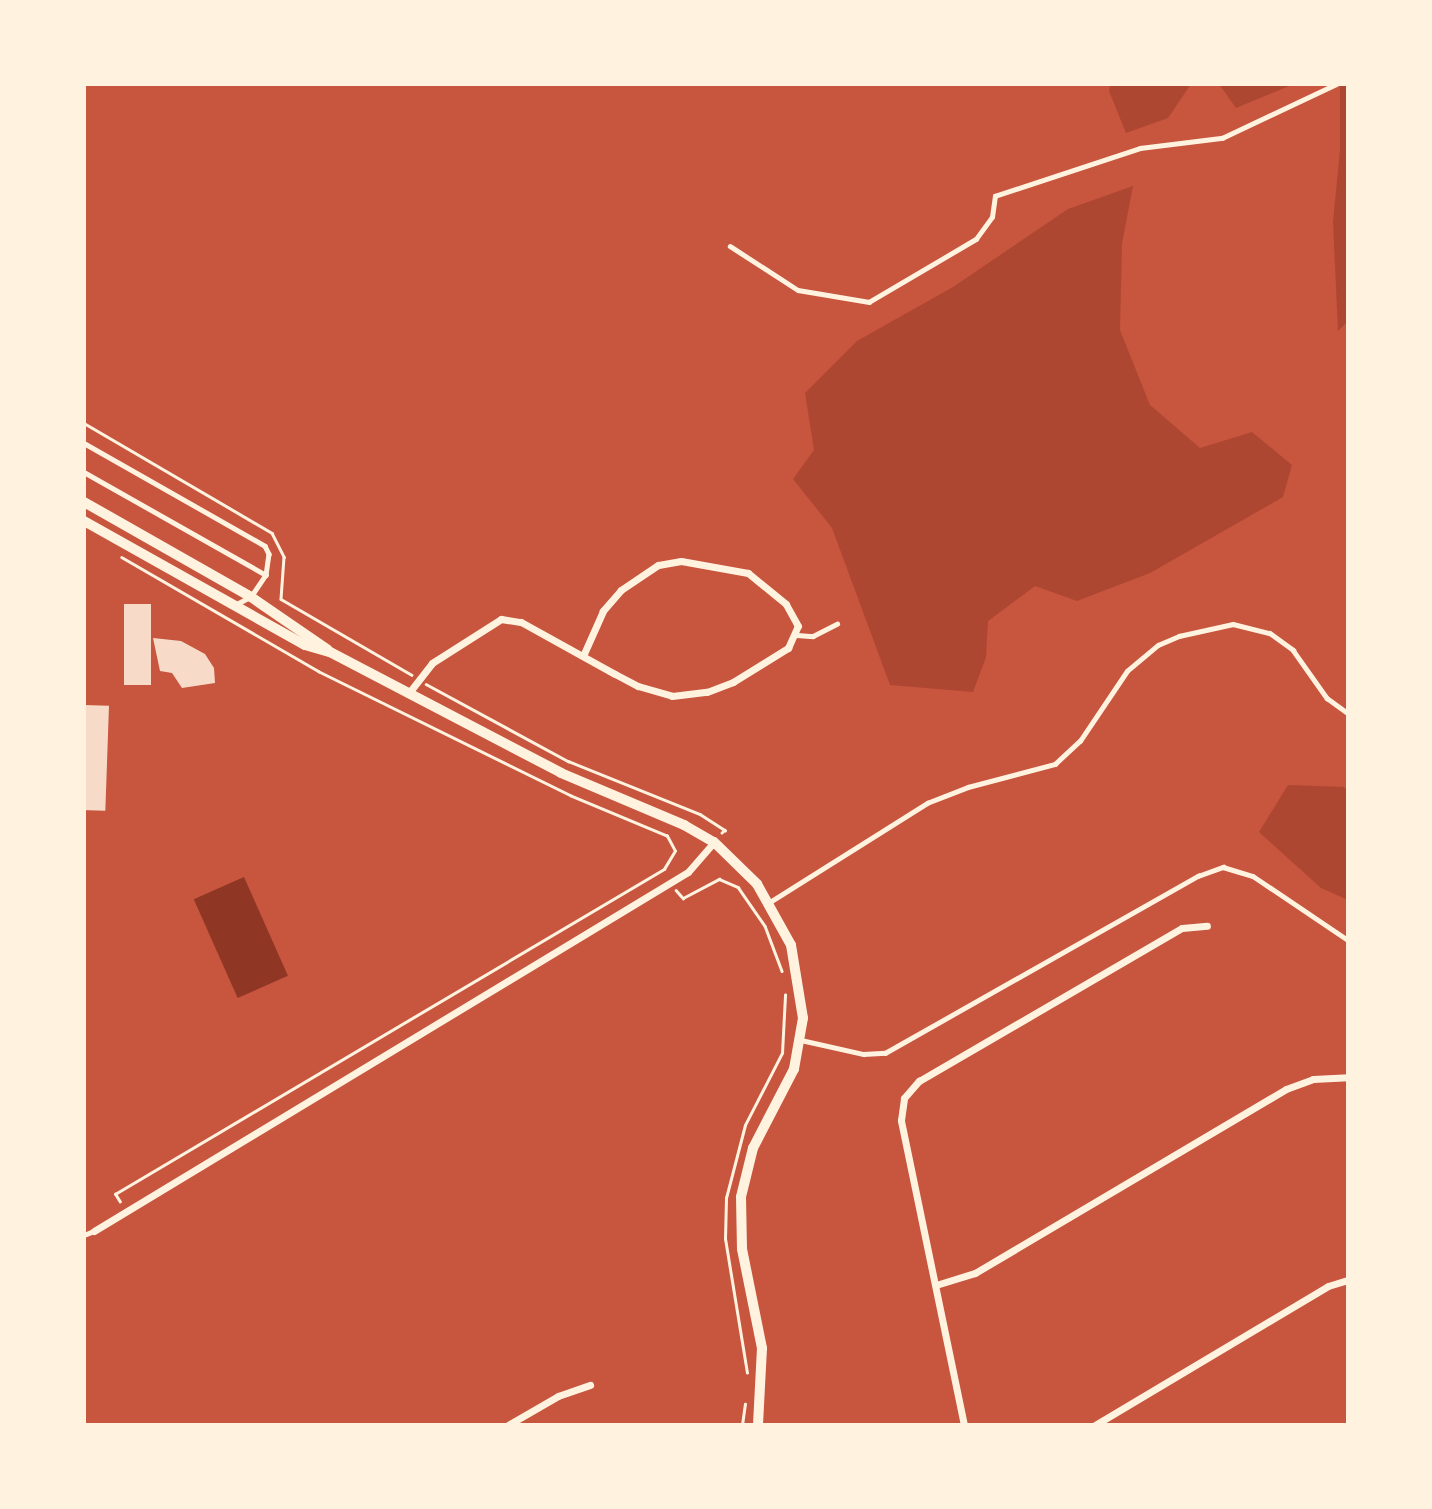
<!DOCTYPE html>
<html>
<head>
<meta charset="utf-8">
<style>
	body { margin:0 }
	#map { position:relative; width:1432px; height:1509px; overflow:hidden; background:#c8553d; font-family:"Golos Text",sans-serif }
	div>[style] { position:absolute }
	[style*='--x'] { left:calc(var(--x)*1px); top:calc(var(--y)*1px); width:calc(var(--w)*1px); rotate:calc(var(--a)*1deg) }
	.green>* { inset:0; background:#ae4732 }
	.water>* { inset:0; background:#8f3625; transform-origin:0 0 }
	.building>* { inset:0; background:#f7dbc8; transform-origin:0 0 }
	.path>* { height:2.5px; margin:-1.25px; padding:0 1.25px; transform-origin:1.25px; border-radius:1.25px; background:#fff3e0 }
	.service>* { height:4.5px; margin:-2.25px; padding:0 2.25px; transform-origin:2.25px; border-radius:2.25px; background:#fff3e0 }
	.minor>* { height:7px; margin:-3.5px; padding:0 3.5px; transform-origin:3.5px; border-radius:3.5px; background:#fff3e0 }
	.tertiary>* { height:10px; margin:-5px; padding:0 5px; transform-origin:5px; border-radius:5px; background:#fff3e0 }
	span { translate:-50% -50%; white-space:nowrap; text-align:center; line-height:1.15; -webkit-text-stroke:7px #fff3e0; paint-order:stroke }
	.frame { position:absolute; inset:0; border:86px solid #fff3e0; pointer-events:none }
</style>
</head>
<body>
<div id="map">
	<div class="green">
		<i style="clip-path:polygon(1110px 84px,1191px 84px,1168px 118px,1126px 133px,1109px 91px)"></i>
		<i style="clip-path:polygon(1219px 84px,1294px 84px,1236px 108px)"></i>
		<i style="clip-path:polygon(1340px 84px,1348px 84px,1348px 321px,1338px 331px,1333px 222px,1340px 150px)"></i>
		<i style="clip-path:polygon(1133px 186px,1122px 244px,1120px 330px,1150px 405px,1200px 448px,1252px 432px,1292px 465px,1283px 497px,1150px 573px,1077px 601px,1035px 586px,988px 621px,986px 657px,973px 692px,890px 685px,832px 528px,793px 479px,814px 450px,805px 393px,857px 341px,953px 287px,1068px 209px)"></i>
		<i style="clip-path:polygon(1288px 785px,1344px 787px,1348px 793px,1348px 900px,1321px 888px,1259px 832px)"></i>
	</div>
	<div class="water">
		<i style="left:244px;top:877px;width:108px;height:55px;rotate:66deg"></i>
	</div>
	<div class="building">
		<i style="left:124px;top:604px;width:27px;height:81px"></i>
		<i style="clip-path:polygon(153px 638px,181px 641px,205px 654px,214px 668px,215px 683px,182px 688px,172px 673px,160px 671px)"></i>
		<i style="left:84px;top:705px;width:25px;height:105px;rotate:2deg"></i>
	</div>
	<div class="path">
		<i style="--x:84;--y:423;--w:218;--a:30.3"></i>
		<i style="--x:272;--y:533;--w:27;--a:63"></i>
		<i style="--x:284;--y:557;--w:42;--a:94.1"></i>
		<i style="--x:281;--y:599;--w:151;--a:30.1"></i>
		<i style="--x:426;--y:684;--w:162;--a:28.5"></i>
		<i style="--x:568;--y:761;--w:142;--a:21.9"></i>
		<i style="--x:700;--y:814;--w:30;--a:33"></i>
		<i style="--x:725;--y:830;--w:4;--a:135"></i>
		<i style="--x:676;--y:890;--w:11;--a:49"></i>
		<i style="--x:683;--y:898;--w:41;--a:-27.8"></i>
		<i style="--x:719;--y:879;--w:21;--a:23"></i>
		<i style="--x:738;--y:887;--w:47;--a:55.3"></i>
		<i style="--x:765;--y:926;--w:48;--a:69.3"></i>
		<i style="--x:120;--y:1202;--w:9;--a:-122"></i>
		<i style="--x:115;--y:1194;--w:638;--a:-30.62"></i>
		<i style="--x:664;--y:869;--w:21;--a:-59"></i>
		<i style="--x:675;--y:851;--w:17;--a:-118"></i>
		<i style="--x:667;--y:836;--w:104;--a:-157.4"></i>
		<i style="--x:571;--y:796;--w:281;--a:-153.8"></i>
		<i style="--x:319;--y:672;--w:228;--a:-149.9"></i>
		<i style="--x:747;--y:1373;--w:136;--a:-99.3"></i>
		<i style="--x:725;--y:1239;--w:41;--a:-88.6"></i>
		<i style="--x:726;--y:1198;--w:75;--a:-75.4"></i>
		<i style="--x:745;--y:1125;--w:81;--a:-62.8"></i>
		<i style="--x:782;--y:1053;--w:58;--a:-87"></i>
		<i style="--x:742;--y:1425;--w:21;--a:-82"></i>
	</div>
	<div class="service">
		<i style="--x:730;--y:246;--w:81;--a:32.9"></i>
		<i style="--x:798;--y:290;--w:72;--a:9.6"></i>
		<i style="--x:869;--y:302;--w:124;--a:-30.5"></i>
		<i style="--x:976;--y:239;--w:27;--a:-54"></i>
		<i style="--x:992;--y:217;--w:21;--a:-82"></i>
		<i style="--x:995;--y:196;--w:153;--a:-18.3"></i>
		<i style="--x:1140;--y:148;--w:83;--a:-7"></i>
		<i style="--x:1222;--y:138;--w:126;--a:-25.3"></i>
		<i style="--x:84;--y:443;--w:208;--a:29.6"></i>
		<i style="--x:265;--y:546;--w:9;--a:63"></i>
		<i style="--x:269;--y:554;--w:21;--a:98"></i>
		<i style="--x:266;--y:575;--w:27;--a:124"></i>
		<i style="--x:251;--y:597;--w:15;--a:152"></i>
		<i style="--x:84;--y:472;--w:209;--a:29.5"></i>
		<i style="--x:797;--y:635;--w:16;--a:4"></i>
		<i style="--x:813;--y:636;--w:27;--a:-27"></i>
		<i style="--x:770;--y:902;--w:186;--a:-32.2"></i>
		<i style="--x:927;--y:803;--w:44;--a:-21.3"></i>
		<i style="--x:968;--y:787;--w:90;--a:-14.8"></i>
		<i style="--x:1055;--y:764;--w:34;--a:-43"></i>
		<i style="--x:1080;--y:741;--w:84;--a:-56.1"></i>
		<i style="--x:1127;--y:671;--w:40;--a:-40"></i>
		<i style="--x:1158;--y:645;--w:23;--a:-23"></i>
		<i style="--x:1179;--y:636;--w:55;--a:-12.5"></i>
		<i style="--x:1233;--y:624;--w:38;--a:14"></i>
		<i style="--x:1270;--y:633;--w:29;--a:36"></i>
		<i style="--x:1293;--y:650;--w:59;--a:54.7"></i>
		<i style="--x:1327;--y:698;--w:26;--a:36"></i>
		<i style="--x:801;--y:1040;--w:64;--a:12.7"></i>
		<i style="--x:863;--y:1054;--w:22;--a:-3"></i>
		<i style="--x:885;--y:1053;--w:360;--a:-29.5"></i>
		<i style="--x:1198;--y:876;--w:27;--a:-20"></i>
		<i style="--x:1223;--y:867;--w:31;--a:17"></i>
		<i style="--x:1253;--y:876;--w:115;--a:34"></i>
		<i style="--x:84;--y:1235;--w:11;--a:-22"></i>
	</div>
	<div class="minor">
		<i style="--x:408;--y:694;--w:39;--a:-52"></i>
		<i style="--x:432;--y:663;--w:82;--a:-32.5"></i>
		<i style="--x:501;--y:619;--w:20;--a:9"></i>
		<i style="--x:521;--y:622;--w:107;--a:29"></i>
		<i style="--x:615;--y:674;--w:26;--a:28"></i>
		<i style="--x:638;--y:686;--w:35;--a:16"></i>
		<i style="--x:672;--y:696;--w:35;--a:-7"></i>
		<i style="--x:707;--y:692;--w:28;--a:-21"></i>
		<i style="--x:733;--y:682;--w:65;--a:-31.7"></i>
		<i style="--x:788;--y:648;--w:24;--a:-66"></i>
		<i style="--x:798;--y:626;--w:25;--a:-119"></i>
		<i style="--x:786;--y:604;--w:49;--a:-140.8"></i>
		<i style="--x:748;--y:573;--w:68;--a:-169.8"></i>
		<i style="--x:681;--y:561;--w:23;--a:170"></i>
		<i style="--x:658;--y:565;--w:45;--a:146"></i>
		<i style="--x:621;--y:590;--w:28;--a:131"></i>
		<i style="--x:603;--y:611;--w:49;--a:114"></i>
		<i style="--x:94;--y:1231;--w:694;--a:-31.15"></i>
		<i style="--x:688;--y:872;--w:40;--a:-49"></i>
		<i style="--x:936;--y:1285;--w:41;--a:-17.1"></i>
		<i style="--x:975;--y:1273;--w:361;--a:-30.6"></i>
		<i style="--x:1286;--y:1089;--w:29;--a:-20"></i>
		<i style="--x:1313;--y:1079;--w:35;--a:-3"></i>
		<i style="--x:508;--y:1425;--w:58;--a:-30.1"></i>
		<i style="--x:558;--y:1396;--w:34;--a:-19"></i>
		<i style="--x:964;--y:1425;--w:311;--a:-101.7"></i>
		<i style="--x:901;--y:1120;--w:22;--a:-82"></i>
		<i style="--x:904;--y:1098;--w:23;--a:-49"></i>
		<i style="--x:919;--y:1081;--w:304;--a:-30.2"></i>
		<i style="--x:1182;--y:928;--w:25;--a:-5"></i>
		<i style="--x:1095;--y:1425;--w:271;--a:-30.8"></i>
		<i style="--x:1328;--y:1286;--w:21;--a:-17"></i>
	</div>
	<div class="tertiary">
		<i style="--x:84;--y:502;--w:192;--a:29.6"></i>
		<i style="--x:251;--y:597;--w:93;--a:34.5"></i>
		<i style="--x:84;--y:521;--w:253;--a:29.3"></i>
		<i style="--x:305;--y:645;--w:26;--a:16"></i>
		<i style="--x:330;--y:652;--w:261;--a:27.6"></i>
		<i style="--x:561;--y:773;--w:134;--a:22.9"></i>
		<i style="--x:684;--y:825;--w:34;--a:30"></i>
		<i style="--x:714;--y:842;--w:60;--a:44.3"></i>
		<i style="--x:757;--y:884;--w:70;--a:60.9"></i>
		<i style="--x:791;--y:945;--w:74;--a:80.7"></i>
		<i style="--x:803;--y:1018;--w:52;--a:100"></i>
		<i style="--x:794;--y:1069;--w:89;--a:117.4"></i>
		<i style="--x:753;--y:1148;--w:50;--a:103.8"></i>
		<i style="--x:741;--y:1197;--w:52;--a:88.9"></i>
		<i style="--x:742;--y:1249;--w:101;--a:78.6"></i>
		<i style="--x:762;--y:1348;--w:77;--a:93"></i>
	</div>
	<div class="frame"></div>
</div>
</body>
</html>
